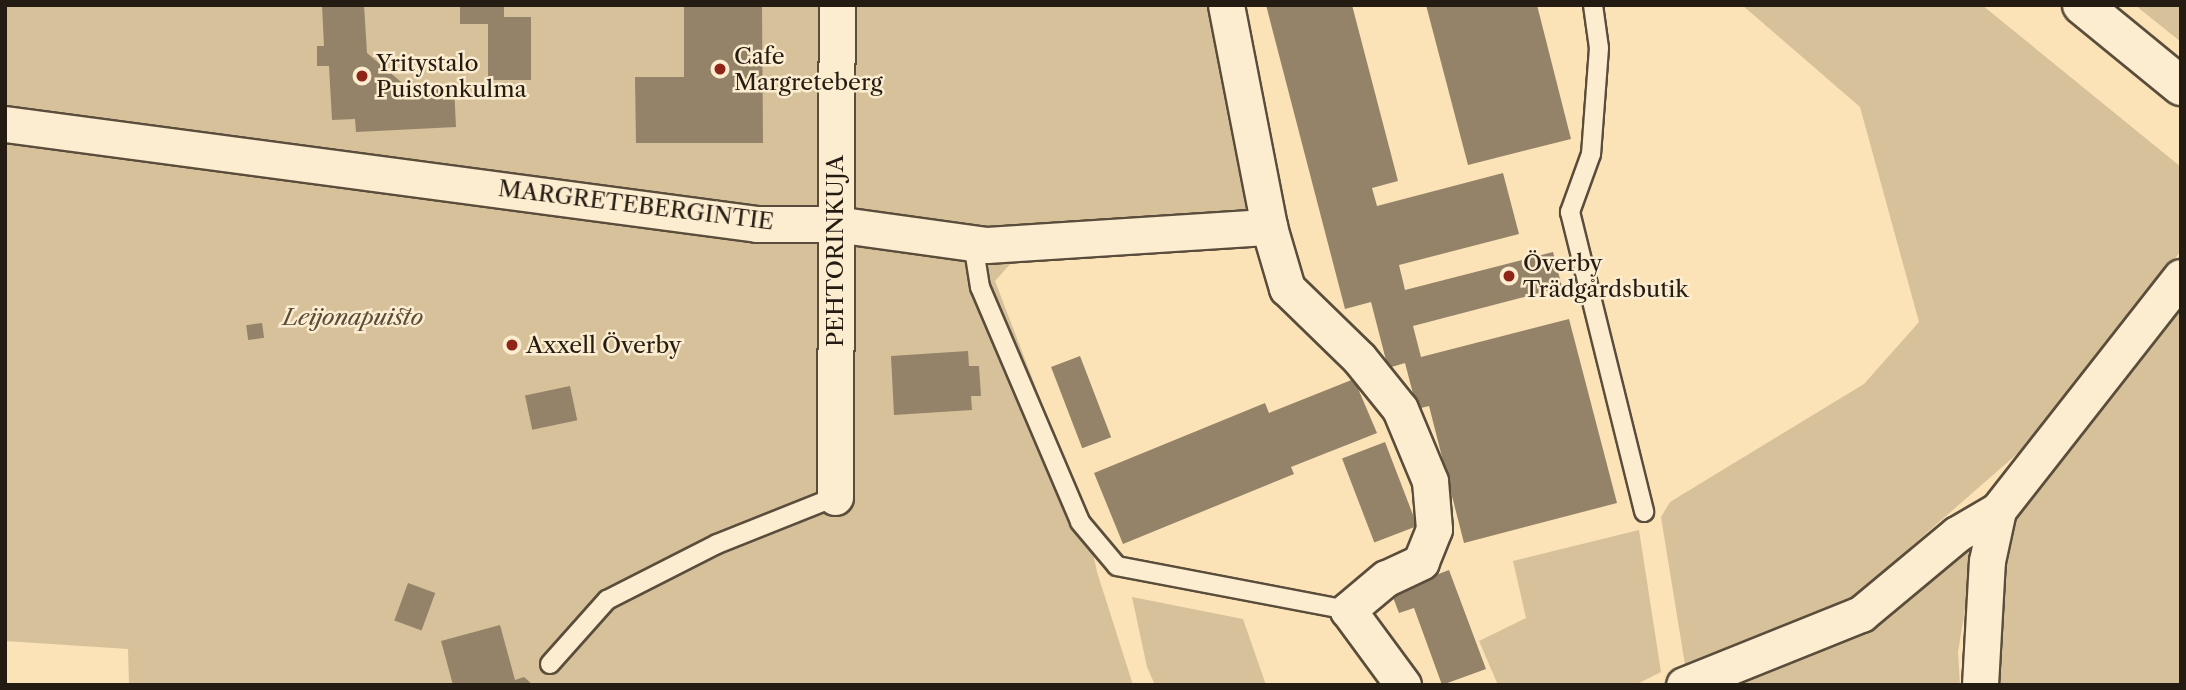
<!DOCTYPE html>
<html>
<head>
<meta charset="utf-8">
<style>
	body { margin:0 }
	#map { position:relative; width:2186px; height:690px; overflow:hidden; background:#fbe3b7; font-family:"Libre Caslon Text",serif }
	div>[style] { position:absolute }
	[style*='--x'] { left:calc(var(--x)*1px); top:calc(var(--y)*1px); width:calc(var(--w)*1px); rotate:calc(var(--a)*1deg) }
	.green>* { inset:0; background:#d6c19b }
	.building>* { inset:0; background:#948368; transform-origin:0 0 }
	.roads { filter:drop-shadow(2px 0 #5a4d3b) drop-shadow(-2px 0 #5a4d3b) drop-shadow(0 2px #5a4d3b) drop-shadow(0 -2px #5a4d3b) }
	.service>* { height:18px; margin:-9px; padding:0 9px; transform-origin:9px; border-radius:9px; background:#fcedd0 }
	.minor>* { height:35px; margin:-17.5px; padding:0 17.5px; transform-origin:17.5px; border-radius:17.5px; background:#fcedd0 }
	.secondary>* { height:38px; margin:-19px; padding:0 19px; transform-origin:19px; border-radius:19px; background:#fcedd0 }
	.dots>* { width:19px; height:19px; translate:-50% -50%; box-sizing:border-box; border:4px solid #fcedd0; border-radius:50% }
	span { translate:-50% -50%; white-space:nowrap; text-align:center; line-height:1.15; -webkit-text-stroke:5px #fcedd0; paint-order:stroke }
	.poi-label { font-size:23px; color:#241b12 }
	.left { translate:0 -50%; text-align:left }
	.street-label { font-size:23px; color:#241b12 }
	.park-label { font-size:23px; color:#594d3b; font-style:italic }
	.frame { position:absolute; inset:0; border:7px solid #241b12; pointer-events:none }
</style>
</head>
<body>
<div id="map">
	<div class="green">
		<i style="clip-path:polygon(5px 5px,1238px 5px,1290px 242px,1013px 261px,995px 281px,1085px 516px,1097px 572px,1133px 685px,129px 685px,128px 649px,5px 641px)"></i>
		<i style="clip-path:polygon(1742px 5px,1982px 5px,2181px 167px,2181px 251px,2017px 454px,1851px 599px,1686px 671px,1661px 517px,1670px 502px,1864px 384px,1919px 322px,1860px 107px)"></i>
		<i style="clip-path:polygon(2135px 5px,2181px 5px,2181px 42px)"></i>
		<i style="clip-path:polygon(2181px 303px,2181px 685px,1993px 685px,1996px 577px,2012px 517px)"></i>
		<i style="clip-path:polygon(1639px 530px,1661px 672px,1635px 685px,1498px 685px,1479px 641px,1526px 618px,1513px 561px)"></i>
		<i style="clip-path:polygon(1975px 548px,1958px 652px,1960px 685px,1720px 685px)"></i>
		<i style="clip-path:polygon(1132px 597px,1243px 619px,1266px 685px,1155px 685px,1147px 667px)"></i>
	</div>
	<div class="building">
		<i style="clip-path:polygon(322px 5px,364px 5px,367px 53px,407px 87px,454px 85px,456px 127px,356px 132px,355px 119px,332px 120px,329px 66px,317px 66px,317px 46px,324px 46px)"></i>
		<i style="clip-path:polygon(460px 5px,504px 5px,504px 17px,531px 17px,531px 80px,488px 80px,488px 24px,460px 24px)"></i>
		<i style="clip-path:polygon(684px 5px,762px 5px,763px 143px,636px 143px,635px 77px,684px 77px)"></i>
		<i style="clip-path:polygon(1266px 5px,1352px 5px,1398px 181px,1372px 188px,1377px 206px,1503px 173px,1519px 234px,1399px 265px,1405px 290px,1553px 252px,1562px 287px,1413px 326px,1421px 357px,1569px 319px,1617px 503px,1464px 543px,1429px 406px,1417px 409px,1405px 363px,1388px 368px,1371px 302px,1345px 309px)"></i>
		<i style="clip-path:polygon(1426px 5px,1537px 5px,1571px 139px,1468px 165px)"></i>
		<i style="left:262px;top:323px;width:15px;height:16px;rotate:82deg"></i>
		<i style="clip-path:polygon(968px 351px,969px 366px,979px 366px,981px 396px,971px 396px,972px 410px,894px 415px,891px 356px)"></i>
		<i style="left:1080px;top:356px;width:87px;height:31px;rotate:69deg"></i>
		<i style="clip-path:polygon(1354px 379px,1377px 433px,1291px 467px,1294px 474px,1123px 544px,1094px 473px,1265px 403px,1269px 413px)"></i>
		<i style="left:570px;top:386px;width:35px;height:46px;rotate:78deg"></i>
		<i style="left:1385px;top:442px;width:90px;height:46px;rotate:69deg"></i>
		<i style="clip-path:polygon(1449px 570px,1486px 669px,1442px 685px,1414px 608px,1399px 613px,1391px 592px)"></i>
		<i style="left:408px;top:583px;width:29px;height:40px;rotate:20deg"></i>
		<i style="clip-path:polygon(500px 625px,515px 680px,524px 677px,533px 685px,453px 685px,441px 641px)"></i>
	</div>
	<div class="roads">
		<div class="service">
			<i style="--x:1593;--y:5;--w:43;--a:82.1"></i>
			<i style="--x:1599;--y:48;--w:106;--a:94.3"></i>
			<i style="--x:1591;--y:154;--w:62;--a:109.9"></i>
			<i style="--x:1570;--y:212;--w:309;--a:76.1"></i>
			<i style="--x:973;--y:243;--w:45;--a:81"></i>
			<i style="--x:980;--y:287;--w:255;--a:66.9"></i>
			<i style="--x:1080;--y:522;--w:57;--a:49.9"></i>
			<i style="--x:1117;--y:566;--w:235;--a:10.8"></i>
			<i style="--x:550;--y:664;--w:86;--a:-48.3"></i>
			<i style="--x:607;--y:600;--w:123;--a:-27"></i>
			<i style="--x:717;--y:544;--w:127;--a:-21.7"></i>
		</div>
		<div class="minor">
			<i style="--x:1226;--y:5;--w:226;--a:79"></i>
			<i style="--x:1269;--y:227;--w:64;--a:73.6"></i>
			<i style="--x:1287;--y:288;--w:100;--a:44.2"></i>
			<i style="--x:1359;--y:358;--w:65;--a:51.2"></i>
			<i style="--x:1400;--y:409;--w:78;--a:67.4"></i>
			<i style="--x:1430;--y:481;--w:48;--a:85.2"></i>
			<i style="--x:1434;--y:529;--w:35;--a:112"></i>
			<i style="--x:1421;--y:562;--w:38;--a:155"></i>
			<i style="--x:1386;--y:578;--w:50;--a:139.9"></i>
			<i style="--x:1348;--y:610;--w:93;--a:53.7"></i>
			<i style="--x:5;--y:124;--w:759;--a:7.57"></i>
			<i style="--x:757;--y:224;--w:78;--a:0"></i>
			<i style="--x:835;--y:224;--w:153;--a:7.9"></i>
			<i style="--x:987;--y:245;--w:283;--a:-3.7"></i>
			<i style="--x:835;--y:497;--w:492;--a:-89.8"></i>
			<i style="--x:1684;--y:685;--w:191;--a:-21.9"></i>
			<i style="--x:1861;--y:614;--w:125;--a:-39.8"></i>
			<i style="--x:1957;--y:534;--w:48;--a:-30.3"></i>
			<i style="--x:1980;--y:685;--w:124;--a:-86.8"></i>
			<i style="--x:1987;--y:561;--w:52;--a:-77.8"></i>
			<i style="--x:1998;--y:510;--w:296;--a:-51.9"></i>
		</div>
		<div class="secondary">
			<i style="--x:2082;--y:5;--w:128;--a:39.3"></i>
		</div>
	</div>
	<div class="dots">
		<i style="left:720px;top:69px;background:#8f2418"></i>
		<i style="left:362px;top:76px;background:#8f2418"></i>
		<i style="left:1509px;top:276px;background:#8f2418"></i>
		<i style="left:512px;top:345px;background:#8f2418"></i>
	</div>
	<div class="poi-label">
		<span class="left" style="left:734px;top:69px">Cafe<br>Margreteberg</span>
		<span class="left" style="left:376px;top:76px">Yritystalo<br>Puistonkulma</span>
		<span class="left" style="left:1523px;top:276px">Överby<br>Trädgårdsbutik</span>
		<span class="left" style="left:526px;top:345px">Axxell Överby</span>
	</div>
	<div class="street-label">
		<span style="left:636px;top:205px;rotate:7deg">MARGRETEBERGINTIE</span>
		<span style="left:835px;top:251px;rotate:-90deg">PEHTORINKUJA</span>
	</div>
	<div class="park-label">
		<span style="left:353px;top:317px">Leijonapuisto</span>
	</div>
	<div class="frame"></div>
</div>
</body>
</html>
